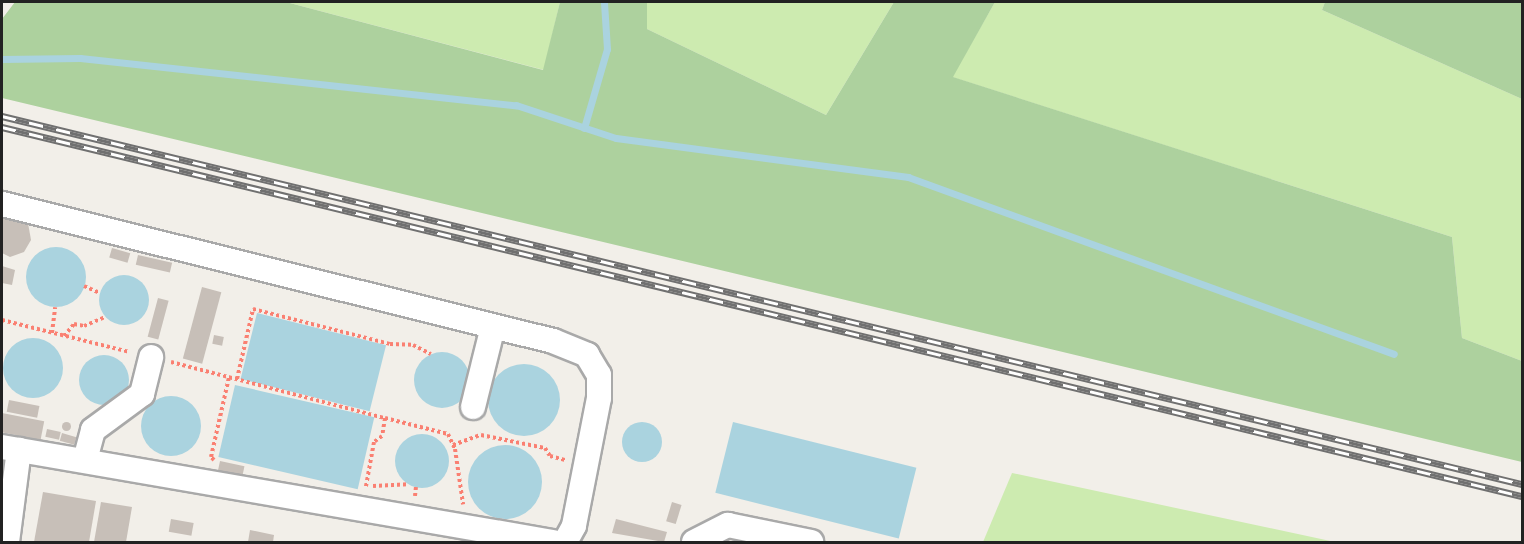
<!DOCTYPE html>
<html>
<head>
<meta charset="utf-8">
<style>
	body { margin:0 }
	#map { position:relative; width:1524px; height:544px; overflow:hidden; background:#f2efe9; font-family:"Fira Sans Condensed",sans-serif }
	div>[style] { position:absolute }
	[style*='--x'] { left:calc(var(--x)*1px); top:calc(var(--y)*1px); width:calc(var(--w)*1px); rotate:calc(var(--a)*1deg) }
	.grass>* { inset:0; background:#cdebb0 }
	.forest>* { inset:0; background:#add19e }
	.water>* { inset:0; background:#aad3df; transform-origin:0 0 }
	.round { border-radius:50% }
	.stream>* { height:7px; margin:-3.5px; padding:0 3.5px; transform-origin:3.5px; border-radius:3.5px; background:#aad3df }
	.building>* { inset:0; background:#c7bfb8; transform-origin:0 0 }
	.path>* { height:4px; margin-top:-2px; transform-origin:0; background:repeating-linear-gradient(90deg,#fa8072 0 3px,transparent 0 6px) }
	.roads { filter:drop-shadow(2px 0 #a9a9a9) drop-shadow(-2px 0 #a9a9a9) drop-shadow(0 2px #a9a9a9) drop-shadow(0 -2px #a9a9a9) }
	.minor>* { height:24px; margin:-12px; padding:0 12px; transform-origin:12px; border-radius:12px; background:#fff }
	.rail>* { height:7px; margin-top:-3.5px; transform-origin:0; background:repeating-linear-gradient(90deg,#fff 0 14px,#707070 0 28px); box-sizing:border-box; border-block:2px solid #707070 }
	span { translate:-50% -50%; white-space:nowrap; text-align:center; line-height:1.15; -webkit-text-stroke:5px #fff; paint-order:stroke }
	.frame { position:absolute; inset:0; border:3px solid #222; pointer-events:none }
</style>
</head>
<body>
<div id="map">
	<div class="grass">
		<i style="clip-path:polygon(286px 2px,560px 2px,544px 70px)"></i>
		<i style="clip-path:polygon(647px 2px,894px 2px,826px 115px,647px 29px)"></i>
		<i style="clip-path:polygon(995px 2px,1325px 2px,1322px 10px,1522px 99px,1522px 361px,1462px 338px,1452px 237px,952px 77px)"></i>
		<i style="clip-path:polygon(1012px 473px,1335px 542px,983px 542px)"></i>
	</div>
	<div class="forest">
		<i style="clip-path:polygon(15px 2px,286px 2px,543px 70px,560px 2px,647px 2px,647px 29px,826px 115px,894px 2px,995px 2px,953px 77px,1452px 237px,1462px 338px,1522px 361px,1522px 462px,2px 98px,2px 19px)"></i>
		<i style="clip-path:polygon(1325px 2px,1522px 2px,1522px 99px,1322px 10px)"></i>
	</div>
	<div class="water">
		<i class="round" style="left:26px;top:247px;width:60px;height:60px"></i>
		<i class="round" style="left:99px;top:275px;width:50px;height:50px"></i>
		<i style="left:257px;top:313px;width:133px;height:68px;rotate:14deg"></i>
		<i class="round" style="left:3px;top:338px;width:60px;height:60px"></i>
		<i class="round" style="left:414px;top:352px;width:56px;height:56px"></i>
		<i class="round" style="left:79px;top:355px;width:50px;height:50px"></i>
		<i class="round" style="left:488px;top:364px;width:72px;height:72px"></i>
		<i style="left:235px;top:385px;width:143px;height:74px;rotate:13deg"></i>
		<i class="round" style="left:141px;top:396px;width:60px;height:60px"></i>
		<i class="round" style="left:622px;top:422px;width:40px;height:40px"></i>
		<i style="left:733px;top:422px;width:189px;height:73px;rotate:14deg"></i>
		<i class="round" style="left:395px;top:434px;width:54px;height:54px"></i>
		<i class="round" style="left:468px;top:445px;width:74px;height:74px"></i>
	</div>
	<div class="stream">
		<i style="--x:2;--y:59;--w:78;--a:-0.7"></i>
		<i style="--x:80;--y:58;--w:439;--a:6.2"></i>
		<i style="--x:516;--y:105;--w:105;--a:18.3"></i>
		<i style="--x:616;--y:138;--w:295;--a:7.6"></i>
		<i style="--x:908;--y:177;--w:517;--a:20.01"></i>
		<i style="--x:584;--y:128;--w:82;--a:-73.8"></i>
		<i style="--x:607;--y:49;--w:47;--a:-93.7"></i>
	</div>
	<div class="building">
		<i style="clip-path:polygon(11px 215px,28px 223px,31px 240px,24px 252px,10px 257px,2px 253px,2px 217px)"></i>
		<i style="left:112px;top:248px;width:19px;height:10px;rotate:16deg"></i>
		<i style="left:138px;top:255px;width:35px;height:10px;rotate:13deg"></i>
		<i style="clip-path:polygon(2px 266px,15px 270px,12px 285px,2px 283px)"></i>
		<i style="left:202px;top:287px;width:20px;height:74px;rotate:15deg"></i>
		<i style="left:158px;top:298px;width:11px;height:40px;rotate:15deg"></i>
		<i style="left:214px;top:335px;width:10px;height:9px;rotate:11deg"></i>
		<i style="left:9px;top:400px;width:31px;height:12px;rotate:11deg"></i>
		<i style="left:2px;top:413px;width:43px;height:19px;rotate:11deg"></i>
		<i class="round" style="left:61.5px;top:421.5px;width:9px;height:9px"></i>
		<i style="left:47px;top:429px;width:14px;height:8px;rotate:12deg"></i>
		<i style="left:62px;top:433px;width:15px;height:8px;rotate:16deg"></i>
		<i style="left:220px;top:461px;width:25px;height:13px;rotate:12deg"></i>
		<i style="clip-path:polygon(43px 492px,96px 501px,89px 542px,34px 542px)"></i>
		<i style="clip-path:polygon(101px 502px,132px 507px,126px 542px,94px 542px)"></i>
		<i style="left:672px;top:502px;width:10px;height:20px;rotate:17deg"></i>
		<i style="left:171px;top:519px;width:23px;height:13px;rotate:10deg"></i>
		<i style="clip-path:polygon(616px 519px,667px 532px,664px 542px,612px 533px)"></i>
		<i style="clip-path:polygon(250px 530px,274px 535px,273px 542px,248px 542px)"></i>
	</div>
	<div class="path">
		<i style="--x:84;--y:286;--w:17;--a:24"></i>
		<i style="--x:2;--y:320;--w:131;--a:14.1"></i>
		<i style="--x:52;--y:333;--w:26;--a:-83"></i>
		<i style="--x:64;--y:336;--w:16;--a:-50"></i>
		<i style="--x:74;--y:324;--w:10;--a:11"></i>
		<i style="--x:84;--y:326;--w:23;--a:-23"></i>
		<i style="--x:171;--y:362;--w:221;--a:14.7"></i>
		<i style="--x:385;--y:418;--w:18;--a:99"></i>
		<i style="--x:382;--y:436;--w:10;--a:143"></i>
		<i style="--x:374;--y:442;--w:45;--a:100.3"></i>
		<i style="--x:237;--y:379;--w:72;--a:-77.1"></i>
		<i style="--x:253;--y:309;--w:141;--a:14.3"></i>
		<i style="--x:390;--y:344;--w:23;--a:2"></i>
		<i style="--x:413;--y:345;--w:20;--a:27"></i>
		<i style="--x:385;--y:418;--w:65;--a:14.3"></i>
		<i style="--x:448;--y:434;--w:17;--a:65"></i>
		<i style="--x:455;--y:449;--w:56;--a:81.7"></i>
		<i style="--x:453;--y:445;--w:30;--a:-20"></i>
		<i style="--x:481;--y:435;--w:65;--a:11.5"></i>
		<i style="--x:545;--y:448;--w:9;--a:58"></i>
		<i style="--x:550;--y:456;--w:16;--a:15"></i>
		<i style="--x:214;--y:460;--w:4;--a:-135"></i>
		<i style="--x:211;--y:457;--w:82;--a:-77.3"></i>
		<i style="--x:373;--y:486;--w:35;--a:-3"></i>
		<i style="--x:415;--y:496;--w:9;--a:-84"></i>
	</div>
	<div class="roads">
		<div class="minor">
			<i style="--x:2;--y:204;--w:568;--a:13.96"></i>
			<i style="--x:553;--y:341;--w:37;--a:22"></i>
			<i style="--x:587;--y:355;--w:23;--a:59"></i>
			<i style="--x:599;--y:375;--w:23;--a:90"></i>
			<i style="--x:599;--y:398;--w:130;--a:101.1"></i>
			<i style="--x:574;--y:526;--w:18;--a:119"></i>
			<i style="--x:473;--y:407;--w:83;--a:-76.1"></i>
			<i style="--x:2;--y:447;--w:559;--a:9.78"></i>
			<i style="--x:85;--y:460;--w:31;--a:-75"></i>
			<i style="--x:93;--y:430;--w:61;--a:-36.3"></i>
			<i style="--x:142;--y:394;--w:38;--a:-76"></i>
			<i style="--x:7;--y:542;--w:93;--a:-82.6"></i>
			<i style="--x:694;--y:542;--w:38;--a:-27"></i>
			<i style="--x:728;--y:525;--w:85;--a:11.6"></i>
		</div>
	</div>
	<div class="rail">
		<i style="--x:2;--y:116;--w:1564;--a:13.61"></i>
		<i style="--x:2;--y:127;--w:1564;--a:13.65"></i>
	</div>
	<div class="frame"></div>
</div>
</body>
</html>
